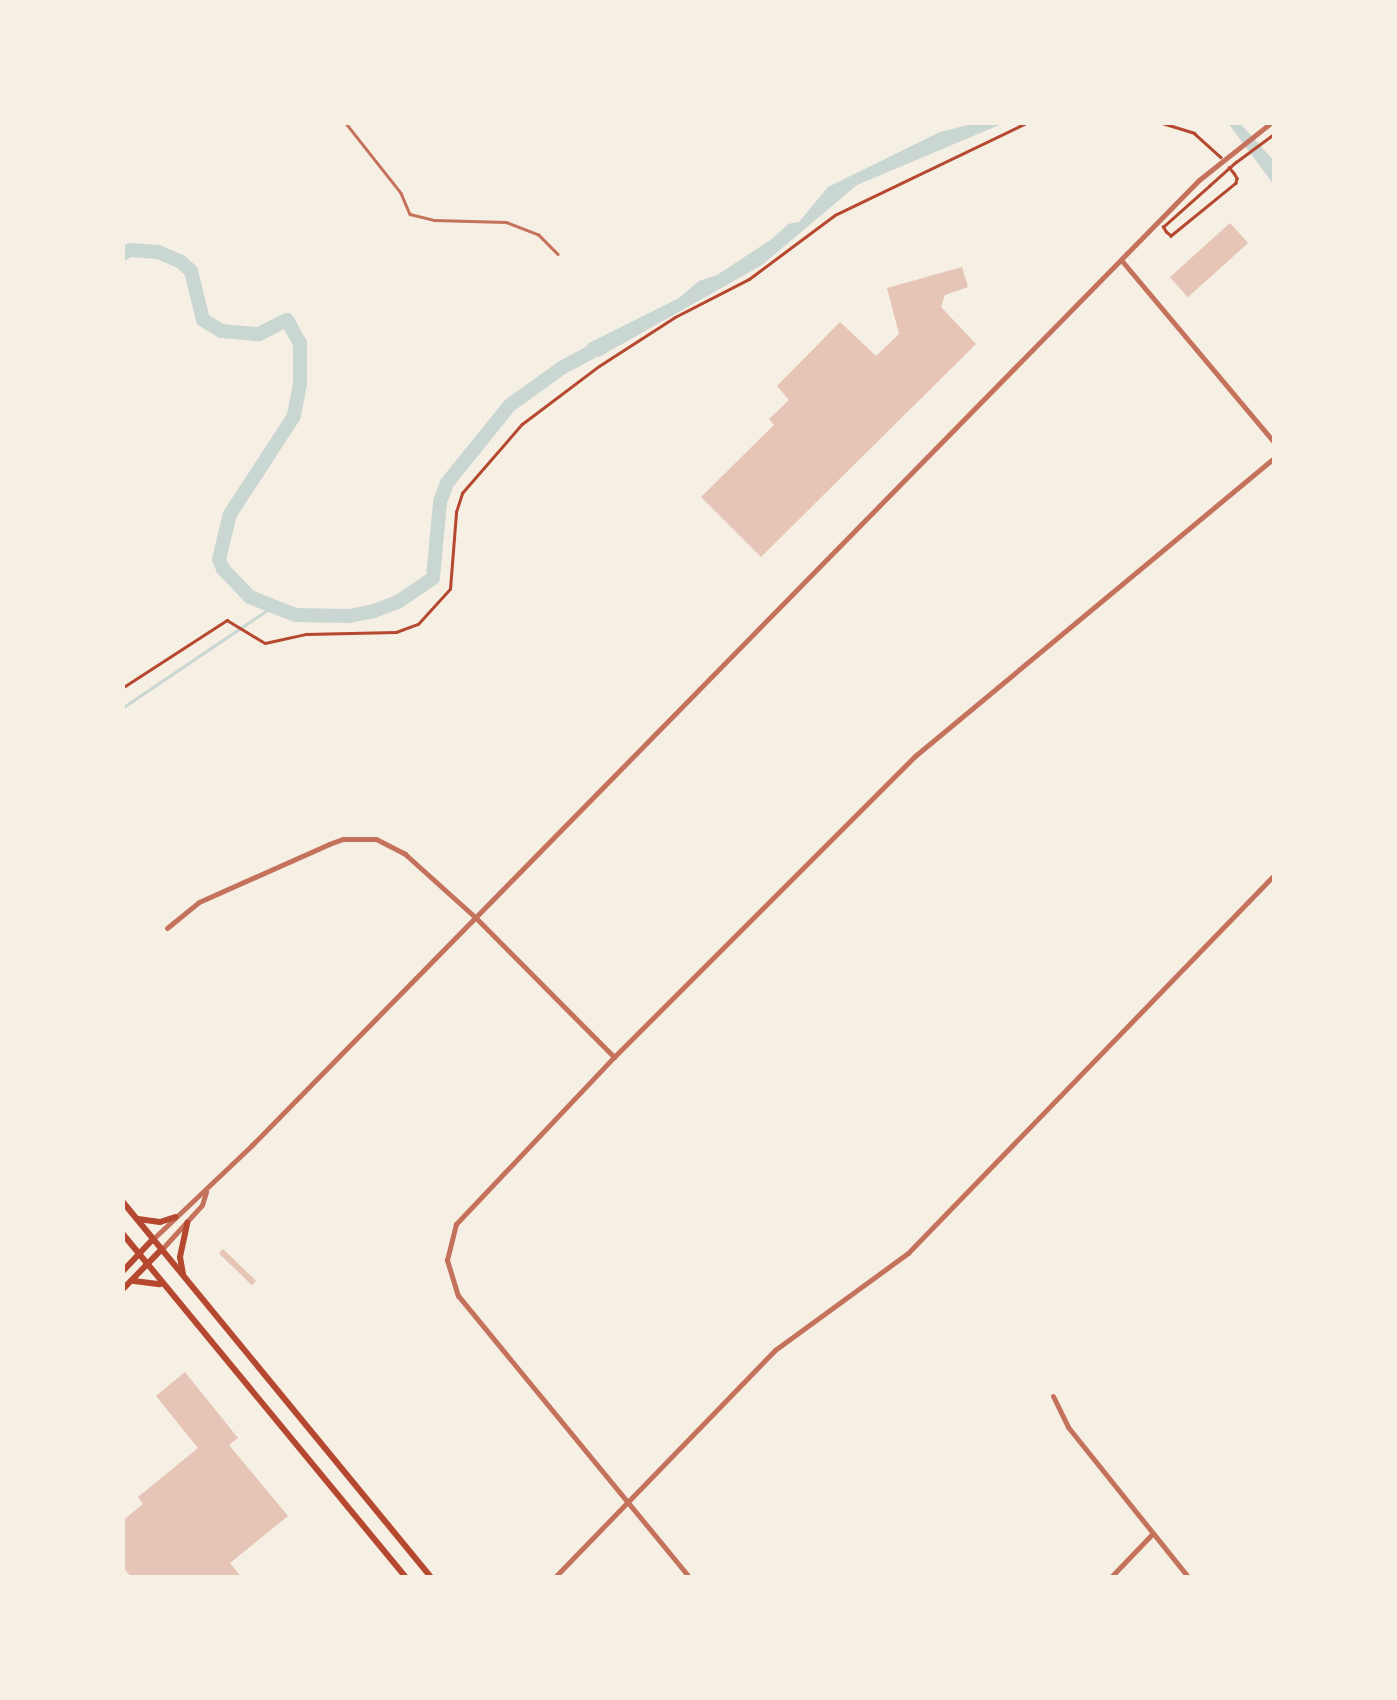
<!DOCTYPE html>
<html>
<head>
<meta charset="utf-8">
<style>
	body { margin:0 }
	#map { position:relative; width:1397px; height:1700px; overflow:hidden; background:#f6efe4; font-family:Helvetica,sans-serif }
	div>[style] { position:absolute }
	[style*='--x'] { left:calc(var(--x)*1px); top:calc(var(--y)*1px); width:calc(var(--w)*1px); rotate:calc(var(--a)*1deg) }
	.water>* { inset:0; background:#c9d6d2 }
	.stream>* { height:2.5px; margin:-1.25px; padding:0 1.25px; transform-origin:1.25px; border-radius:1.25px; background:#c9d6d2 }
	.river>* { height:14px; margin:-7px; padding:0 7px; transform-origin:7px; border-radius:7px; background:#c9d6d2 }
	.building>* { inset:0; background:#e6c5b7; transform-origin:0 0 }
	.path>* { height:2.5px; margin:-1.25px; padding:0 1.25px; transform-origin:1.25px; border-radius:1.25px; background:#b5482f }
	.service>* { height:2.5px; margin:-1.25px; padding:0 1.25px; transform-origin:1.25px; border-radius:1.25px; background:#c5725c }
	.minor>* { height:5px; margin:-2.5px; padding:0 2.5px; transform-origin:2.5px; border-radius:2.5px; background:#c5725c }
	.tertiary>* { height:5px; margin:-2.5px; padding:0 2.5px; transform-origin:2.5px; border-radius:2.5px; background:#c5725c }
	.secondary>* { height:6px; margin:-3px; padding:0 3px; transform-origin:3px; border-radius:3px; background:#b5482f }
	span { translate:-50% -50%; white-space:nowrap; text-align:center; line-height:1.15; -webkit-text-stroke:10px #f6efe4; paint-order:stroke }
	.frame { position:absolute; inset:0; border:125px solid #f6efe4; pointer-events:none }
</style>
</head>
<body>
<div id="map">
	<div class="water">
		<i style="clip-path:polygon(980px 122px,1004px 123px,857px 185px,762px 265px,599px 357px,587px 344px,679px 298px,699px 281px,717px 275px,772px 239px,788px 224px,799px 222px,828px 187px,940px 132px)"></i>
		<i style="clip-path:polygon(1228px 123px,1240px 123px,1274px 161px,1274px 185px)"></i>
	</div>
	<div class="stream">
		<i style="--x:122;--y:708;--w:179;--a:-34"></i>
	</div>
	<div class="river">
		<i style="--x:122;--y:254;--w:9;--a:-27"></i>
		<i style="--x:130;--y:250;--w:28;--a:4"></i>
		<i style="--x:158;--y:252;--w:25;--a:23"></i>
		<i style="--x:181;--y:262;--w:13;--a:42"></i>
		<i style="--x:191;--y:271;--w:50;--a:76.2"></i>
		<i style="--x:203;--y:320;--w:21;--a:31"></i>
		<i style="--x:221;--y:331;--w:38;--a:5"></i>
		<i style="--x:259;--y:334;--w:31;--a:-27"></i>
		<i style="--x:287;--y:320;--w:26;--a:61"></i>
		<i style="--x:300;--y:343;--w:41;--a:90"></i>
		<i style="--x:300;--y:384;--w:33;--a:101"></i>
		<i style="--x:294;--y:416;--w:117;--a:123.1"></i>
		<i style="--x:230;--y:514;--w:46;--a:103.7"></i>
		<i style="--x:219;--y:559;--w:11;--a:68"></i>
		<i style="--x:223;--y:569;--w:39;--a:46"></i>
		<i style="--x:250;--y:597;--w:48;--a:21.8"></i>
		<i style="--x:295;--y:615;--w:54;--a:1.1"></i>
		<i style="--x:349;--y:616;--w:25;--a:-11"></i>
		<i style="--x:374;--y:611;--w:26;--a:-21"></i>
		<i style="--x:398;--y:602;--w:42;--a:-34.4"></i>
		<i style="--x:433;--y:578;--w:76;--a:-84.7"></i>
		<i style="--x:440;--y:502;--w:20;--a:-70"></i>
		<i style="--x:447;--y:483;--w:100;--a:-51.1"></i>
		<i style="--x:510;--y:405;--w:65;--a:-35.6"></i>
		<i style="--x:563;--y:367;--w:51;--a:-28.1"></i>
	</div>
	<div class="building">
		<i style="left:1230px;top:223px;width:27px;height:81px;rotate:48deg"></i>
		<i style="clip-path:polygon(962px 267px,968px 287px,945px 295px,941px 307px,976px 344px,761px 557px,701px 497px,774px 425px,769px 419px,789px 400px,777px 386px,840px 322px,876px 356px,899px 334px,887px 288px)"></i>
		<i style="left:223px;top:1249px;width:46px;height:6px;rotate:44deg"></i>
		<i style="clip-path:polygon(185px 1372px,238px 1438px,229px 1445px,288px 1516px,230px 1563px,242px 1578px,132px 1578px,122px 1566px,122px 1521px,143px 1504px,138px 1497px,198px 1448px,156px 1396px)"></i>
	</div>
	<div class="path">
		<i style="--x:1159;--y:122;--w:37;--a:17"></i>
		<i style="--x:1194;--y:133;--w:36;--a:42"></i>
		<i style="--x:1229;--y:167;--w:8;--a:50"></i>
		<i style="--x:1234;--y:173;--w:6;--a:59"></i>
		<i style="--x:1237;--y:178;--w:5;--a:101"></i>
		<i style="--x:1236;--y:183;--w:84;--a:140.8"></i>
		<i style="--x:1171;--y:236;--w:6;--a:-141"></i>
		<i style="--x:1166;--y:232;--w:6;--a:-121"></i>
		<i style="--x:1163;--y:227;--w:62;--a:-41.7"></i>
		<i style="--x:1209;--y:186;--w:36;--a:-42"></i>
		<i style="--x:1236;--y:162;--w:47;--a:-36.4"></i>
		<i style="--x:122;--y:688;--w:125;--a:-32.9"></i>
		<i style="--x:227;--y:620;--w:44;--a:31.2"></i>
		<i style="--x:265;--y:643;--w:42;--a:-12.4"></i>
		<i style="--x:306;--y:634;--w:90;--a:-1.3"></i>
		<i style="--x:396;--y:632;--w:23;--a:-20"></i>
		<i style="--x:418;--y:624;--w:47;--a:-47.6"></i>
		<i style="--x:450;--y:589;--w:77;--a:-85.5"></i>
		<i style="--x:456;--y:512;--w:20;--a:-72"></i>
		<i style="--x:462;--y:493;--w:91;--a:-49"></i>
		<i style="--x:522;--y:424;--w:96;--a:-37"></i>
		<i style="--x:599;--y:366;--w:90;--a:-32.8"></i>
		<i style="--x:675;--y:317;--w:83;--a:-27.2"></i>
		<i style="--x:749;--y:279;--w:107;--a:-36.7"></i>
		<i style="--x:835;--y:215;--w:214;--a:-25.7"></i>
	</div>
	<div class="service">
		<i style="--x:345;--y:122;--w:90;--a:51.7"></i>
		<i style="--x:401;--y:193;--w:23;--a:67"></i>
		<i style="--x:410;--y:214;--w:25;--a:14"></i>
		<i style="--x:434;--y:220;--w:72;--a:1.6"></i>
		<i style="--x:506;--y:222;--w:34;--a:21"></i>
		<i style="--x:538;--y:234;--w:28;--a:45"></i>
	</div>
	<div class="minor">
		<i style="--x:167;--y:928;--w:41;--a:-39.1"></i>
		<i style="--x:199;--y:902;--w:142;--a:-24"></i>
		<i style="--x:329;--y:844;--w:15;--a:-20"></i>
		<i style="--x:343;--y:839;--w:33;--a:0"></i>
		<i style="--x:376;--y:839;--w:33;--a:27"></i>
		<i style="--x:405;--y:854;--w:96;--a:42"></i>
		<i style="--x:476;--y:918;--w:196;--a:45.2"></i>
		<i style="--x:1053;--y:1396;--w:34;--a:64"></i>
		<i style="--x:1068;--y:1427;--w:193;--a:51.3"></i>
		<i style="--x:690;--y:1578;--w:365;--a:-129.4"></i>
		<i style="--x:458;--y:1296;--w:38;--a:-107"></i>
		<i style="--x:447;--y:1260;--w:37;--a:-76"></i>
		<i style="--x:456;--y:1224;--w:230;--a:-46.6"></i>
		<i style="--x:614;--y:1057;--w:426;--a:-45"></i>
		<i style="--x:915;--y:756;--w:467;--a:-39.7"></i>
		<i style="--x:1110;--y:1578;--w:62;--a:-46.3"></i>
	</div>
	<div class="tertiary">
		<i style="--x:1122;--y:261;--w:236;--a:50"></i>
		<i style="--x:153;--y:1239;--w:137;--a:-43.5"></i>
		<i style="--x:252;--y:1145;--w:1352;--a:-45.54"></i>
		<i style="--x:1199;--y:180;--w:93;--a:-38.5"></i>
		<i style="--x:162;--y:1249;--w:59;--a:-47.7"></i>
		<i style="--x:202;--y:1205;--w:14;--a:-73"></i>
		<i style="--x:554;--y:1578;--w:318;--a:-45.9"></i>
		<i style="--x:775;--y:1350;--w:165;--a:-36.1"></i>
		<i style="--x:908;--y:1253;--w:526;--a:-45.92"></i>
	</div>
	<div class="secondary">
		<i style="--x:122;--y:1201;--w:488;--a:50.6"></i>
		<i style="--x:138;--y:1219;--w:22;--a:8"></i>
		<i style="--x:160;--y:1222;--w:16;--a:-18"></i>
		<i style="--x:122;--y:1233;--w:447;--a:50.5"></i>
		<i style="--x:122;--y:1272;--w:45;--a:-46.8"></i>
		<i style="--x:183;--y:1274;--w:17;--a:-100"></i>
		<i style="--x:180;--y:1257;--w:35;--a:-78"></i>
		<i style="--x:134;--y:1281;--w:26;--a:7"></i>
		<i style="--x:122;--y:1290;--w:57;--a:-45.7"></i>
	</div>
	<div class="frame"></div>
</div>
</body>
</html>
